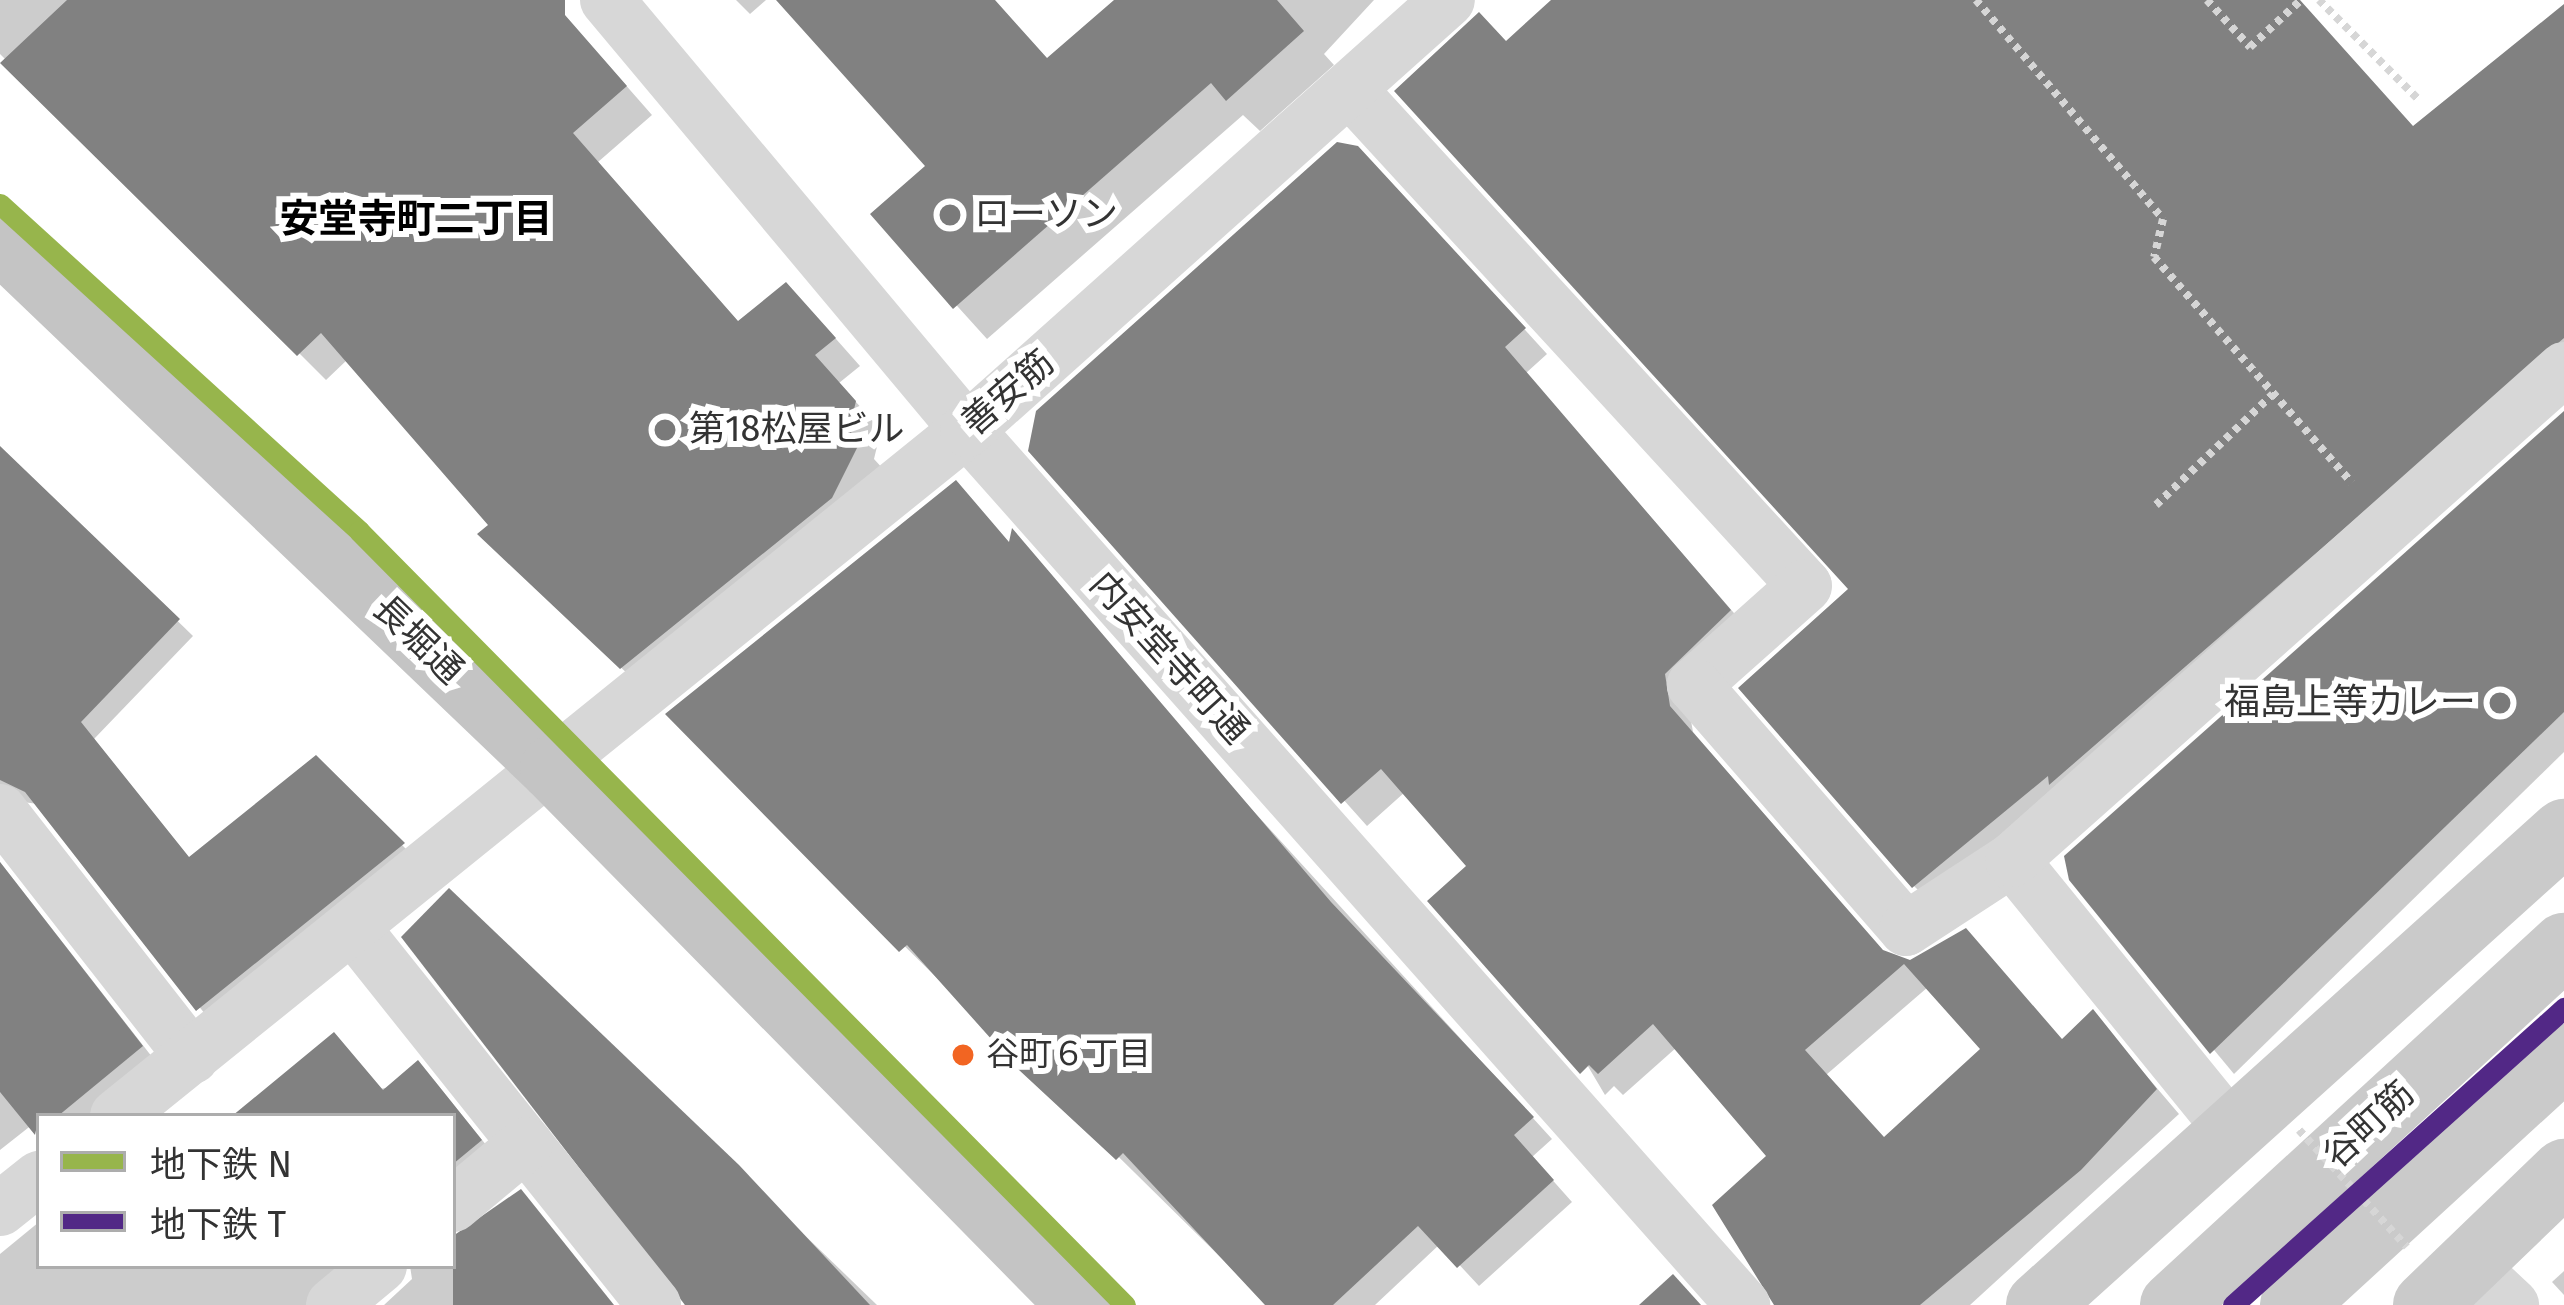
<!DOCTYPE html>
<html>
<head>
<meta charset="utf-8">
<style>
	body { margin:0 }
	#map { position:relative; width:2564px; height:1305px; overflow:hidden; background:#fff; font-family:"Fira Sans","Noto Sans JP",sans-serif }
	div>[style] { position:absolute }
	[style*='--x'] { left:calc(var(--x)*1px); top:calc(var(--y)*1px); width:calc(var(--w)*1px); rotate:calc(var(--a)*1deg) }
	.shadow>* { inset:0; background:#0003 }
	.building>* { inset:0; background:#818181 }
	.path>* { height:8px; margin-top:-4px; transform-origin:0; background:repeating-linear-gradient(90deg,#d6d6d6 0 6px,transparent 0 12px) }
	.street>* { height:54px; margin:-27px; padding:0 27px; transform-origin:27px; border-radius:27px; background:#d7d7d7 }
	.primary>* { height:66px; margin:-33px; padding:0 33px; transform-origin:33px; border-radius:33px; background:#cacaca }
	.highway>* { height:66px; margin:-33px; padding:0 33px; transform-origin:33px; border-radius:33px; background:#c4c4c4 }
	.path-bridge>* { height:8px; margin-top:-4px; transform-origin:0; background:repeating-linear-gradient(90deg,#d6d6d6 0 6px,transparent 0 12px) }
	.metro-1>* { height:21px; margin:-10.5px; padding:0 10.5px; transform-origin:10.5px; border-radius:10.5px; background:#97b54c }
	.metro-2>* { height:21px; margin:-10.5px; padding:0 10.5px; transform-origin:10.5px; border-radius:10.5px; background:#522886 }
	.dots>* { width:33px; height:33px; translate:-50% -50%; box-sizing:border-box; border:6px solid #fff; border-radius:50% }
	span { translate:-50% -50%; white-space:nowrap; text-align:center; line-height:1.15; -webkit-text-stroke:12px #fff; paint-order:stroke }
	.bus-label { font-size:33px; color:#333 }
	.left { translate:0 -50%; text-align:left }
	.poi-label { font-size:36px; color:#333 }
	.right { translate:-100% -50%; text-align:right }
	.street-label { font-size:36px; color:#333 }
	.neighbourhood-label { font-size:39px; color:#000; font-weight:700 }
	.legend { position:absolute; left:36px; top:1113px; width:420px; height:156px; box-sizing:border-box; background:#fff; border:3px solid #adadad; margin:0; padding:15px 21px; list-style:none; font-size:36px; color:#333 }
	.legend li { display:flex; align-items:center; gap:24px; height:60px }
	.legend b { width:60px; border:3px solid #adadad }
</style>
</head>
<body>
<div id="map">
	<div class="shadow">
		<i style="clip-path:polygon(0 0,551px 0,652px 115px,598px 162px,740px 324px,813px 313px,860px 366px,839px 383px,881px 430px,874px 459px,885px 471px,649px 694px,508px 561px,493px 526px,348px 359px,326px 380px,0 54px)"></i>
		<i style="clip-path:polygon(736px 0,766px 0,750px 14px)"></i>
		<i style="clip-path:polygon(780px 0,994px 0,1049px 61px,1118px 0,1374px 0,1324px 54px,1334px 65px,1260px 131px,1243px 115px,987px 339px,874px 214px,929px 166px)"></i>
		<i style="clip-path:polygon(1557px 0,2291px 0,2413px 130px,2564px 6px,2564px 368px,1936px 908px,1914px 886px,1852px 589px,1507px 45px)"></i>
		<i style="clip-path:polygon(evenodd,1382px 173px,1547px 354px,1526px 373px,1753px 635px,1687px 698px,1693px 732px,1886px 955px,2064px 1041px,2093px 1013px,2179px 1114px,1970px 1305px,1775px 1305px,1770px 1157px,1677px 1047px,1623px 1095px,1614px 1086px,1605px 1095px,1470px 867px,1405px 792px,1367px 826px,1031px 450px,1382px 173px,1928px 987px,1985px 1050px,1885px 1140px,1826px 1075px,1928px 987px)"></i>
		<i style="clip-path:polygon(2564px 415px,2564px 752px,2234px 1074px,2072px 879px)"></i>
		<i style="clip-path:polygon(0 448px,193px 636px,94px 739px,191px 860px,316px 759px,417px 860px,213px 1024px,38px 804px,0 799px)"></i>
		<i style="clip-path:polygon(1011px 545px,1552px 1139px,1532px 1157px,1572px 1202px,1479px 1286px,1440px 1244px,1375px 1305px,1269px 1305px,672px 717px)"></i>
		<i style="clip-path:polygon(0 862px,156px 1062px,105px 1116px,39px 1116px,39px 1131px,33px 1124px,0 1150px)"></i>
		<i style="clip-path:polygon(449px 892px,877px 1305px,685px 1305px)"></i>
		<i style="clip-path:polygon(433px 1079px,495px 1156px,453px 1195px,453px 1116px,237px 1116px)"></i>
		<i style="clip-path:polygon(39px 1222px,39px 1266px,365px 1266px,322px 1305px,0 1305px,0 1254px)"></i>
		<i style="clip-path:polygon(453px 1237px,613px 1305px,384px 1305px,412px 1279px,410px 1266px,453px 1266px)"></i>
		<i style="clip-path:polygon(2564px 1271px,2564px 1295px,2552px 1282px)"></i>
	</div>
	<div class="building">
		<i style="clip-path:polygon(565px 0,565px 15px,627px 86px,573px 133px,738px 321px,786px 282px,836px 338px,815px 355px,856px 401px,849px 430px,860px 442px,832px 498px,620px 669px,477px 534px,488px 525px,321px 333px,297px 356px,0 63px,67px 0)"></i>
		<i style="clip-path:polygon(776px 0,995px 0,1047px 58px,1114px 0,1277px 0,1304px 31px,1226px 101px,1211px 83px,953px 309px,870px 214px,925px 166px)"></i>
		<i style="clip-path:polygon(1551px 0,2300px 0,2413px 126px,2564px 4px,2564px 338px,2049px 785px,2048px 776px,1912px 888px,1738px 688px,1848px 589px,1394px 91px,1479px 12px,1506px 41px)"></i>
		<i style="clip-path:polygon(evenodd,1337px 142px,1358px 146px,1526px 328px,1505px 347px,1731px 610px,1665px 674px,1670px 706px,1883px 950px,1910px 960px,1966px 928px,2062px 1039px,2093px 1009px,2157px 1089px,2081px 1170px,1920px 1305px,1774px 1305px,1712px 1205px,1766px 1156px,1653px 1024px,1598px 1074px,1589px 1065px,1580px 1074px,1427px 901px,1466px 866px,1381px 769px,1341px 804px,1028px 451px,1036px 411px,1337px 142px,1904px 964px,1980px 1049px,1884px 1137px,1805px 1050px,1904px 964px)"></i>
		<i style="clip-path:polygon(2564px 411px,2564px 712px,2210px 1054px,2069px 880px,2064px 856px)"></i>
		<i style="clip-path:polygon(0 446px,180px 619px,81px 722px,189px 857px,316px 755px,405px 843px,196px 1011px,25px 792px,0 780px)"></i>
		<i style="clip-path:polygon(956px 480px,1009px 542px,1012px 528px,1331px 902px,1534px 1117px,1514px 1135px,1554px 1180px,1457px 1268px,1418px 1226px,1333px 1305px,1265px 1305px,1123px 1153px,1116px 1160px,1019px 1070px,907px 945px,899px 952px,665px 714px)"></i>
		<i style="clip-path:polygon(0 862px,143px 1046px,58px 1116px,39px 1116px,35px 1135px,0 1092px)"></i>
		<i style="clip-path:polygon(449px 888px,739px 1165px,870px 1305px,685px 1305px,401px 937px)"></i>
		<i style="clip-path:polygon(334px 1032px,383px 1090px,418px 1060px,482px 1140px,453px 1164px,453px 1116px,232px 1116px)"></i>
		<i style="clip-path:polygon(521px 1189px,614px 1305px,453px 1305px,453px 1236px)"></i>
		<i style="clip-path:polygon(1673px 1274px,1701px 1305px,1639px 1305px)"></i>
	</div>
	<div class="path">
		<i style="--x:1976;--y:0;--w:288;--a:49.5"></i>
		<i style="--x:2163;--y:219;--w:39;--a:103"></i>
		<i style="--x:2154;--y:257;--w:300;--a:48.8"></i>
		<i style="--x:2207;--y:0;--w:64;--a:47.5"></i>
		<i style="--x:2250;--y:47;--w:69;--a:-42.7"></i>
		<i style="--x:2319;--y:0;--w:143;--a:45"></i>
		<i style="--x:2156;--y:505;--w:161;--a:-43.5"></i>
	</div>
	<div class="street">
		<i style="--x:607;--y:0;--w:561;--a:50.06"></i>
		<i style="--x:967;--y:430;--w:1170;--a:48.43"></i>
		<i style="--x:1349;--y:89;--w:674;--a:47.46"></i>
		<i style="--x:1805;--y:586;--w:149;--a:138.3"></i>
		<i style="--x:1694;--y:685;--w:323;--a:49"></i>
		<i style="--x:1906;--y:929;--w:126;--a:-33.1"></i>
		<i style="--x:0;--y:811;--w:312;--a:52"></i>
		<i style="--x:354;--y:929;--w:481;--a:51.4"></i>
		<i style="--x:117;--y:1116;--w:1092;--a:-38.91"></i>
		<i style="--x:967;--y:430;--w:645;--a:-41.8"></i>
		<i style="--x:2229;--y:1127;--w:344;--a:-129.1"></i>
		<i style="--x:2012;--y:860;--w:739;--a:-41.65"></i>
		<i style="--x:453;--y:1205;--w:95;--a:-39.9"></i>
		<i style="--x:0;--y:1209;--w:50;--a:-38.5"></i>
		<i style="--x:2469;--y:1265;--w:59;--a:42.9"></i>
		<i style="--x:333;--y:1305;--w:61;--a:-39.7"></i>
	</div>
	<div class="primary">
		<i style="--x:2039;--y:1305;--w:707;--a:-42.02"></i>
		<i style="--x:2173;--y:1305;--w:531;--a:-42.56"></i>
		<i style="--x:2293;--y:1305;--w:367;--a:-42.5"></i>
		<i style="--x:2426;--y:1305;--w:192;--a:-43.9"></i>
	</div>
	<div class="highway">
		<i style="--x:0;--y:239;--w:765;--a:43.73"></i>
		<i style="--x:553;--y:768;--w:753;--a:45.48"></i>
	</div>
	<div class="path-bridge">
		<i style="--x:2299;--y:1130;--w:159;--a:47.3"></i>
	</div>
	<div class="metro-1">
		<i style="--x:0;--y:204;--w:486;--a:42.3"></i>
		<i style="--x:359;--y:531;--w:1089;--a:45.3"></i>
	</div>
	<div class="metro-2">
		<i style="--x:2233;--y:1305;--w:445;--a:-41.9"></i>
	</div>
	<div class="dots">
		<i style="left:950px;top:215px;background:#7a7a7a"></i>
		<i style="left:665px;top:430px;background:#7a7a7a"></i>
		<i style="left:2500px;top:703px;background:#7a7a7a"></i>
		<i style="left:963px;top:1055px;background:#f26522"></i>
	</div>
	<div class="bus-label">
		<span class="left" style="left:986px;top:1055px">谷町６丁目</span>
	</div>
	<div class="poi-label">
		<span class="left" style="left:974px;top:215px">ローソン</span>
		<span class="left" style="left:689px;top:430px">第18松屋ビル</span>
		<span class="right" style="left:2476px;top:703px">福島上等カレー</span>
	</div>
	<div class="street-label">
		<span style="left:1008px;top:393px;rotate:-41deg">善安筋</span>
		<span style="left:418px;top:640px;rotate:44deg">長堀通</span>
		<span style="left:1169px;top:658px;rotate:48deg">内安堂寺町通</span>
		<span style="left:2369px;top:1125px;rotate:-43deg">谷町筋</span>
	</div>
	<div class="neighbourhood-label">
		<span style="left:416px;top:219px">安堂寺町二丁目</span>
	</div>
	<ul class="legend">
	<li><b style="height:15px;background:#97b54c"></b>地下鉄 N</li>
	<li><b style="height:15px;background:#522886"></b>地下鉄 T</li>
	</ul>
</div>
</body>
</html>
